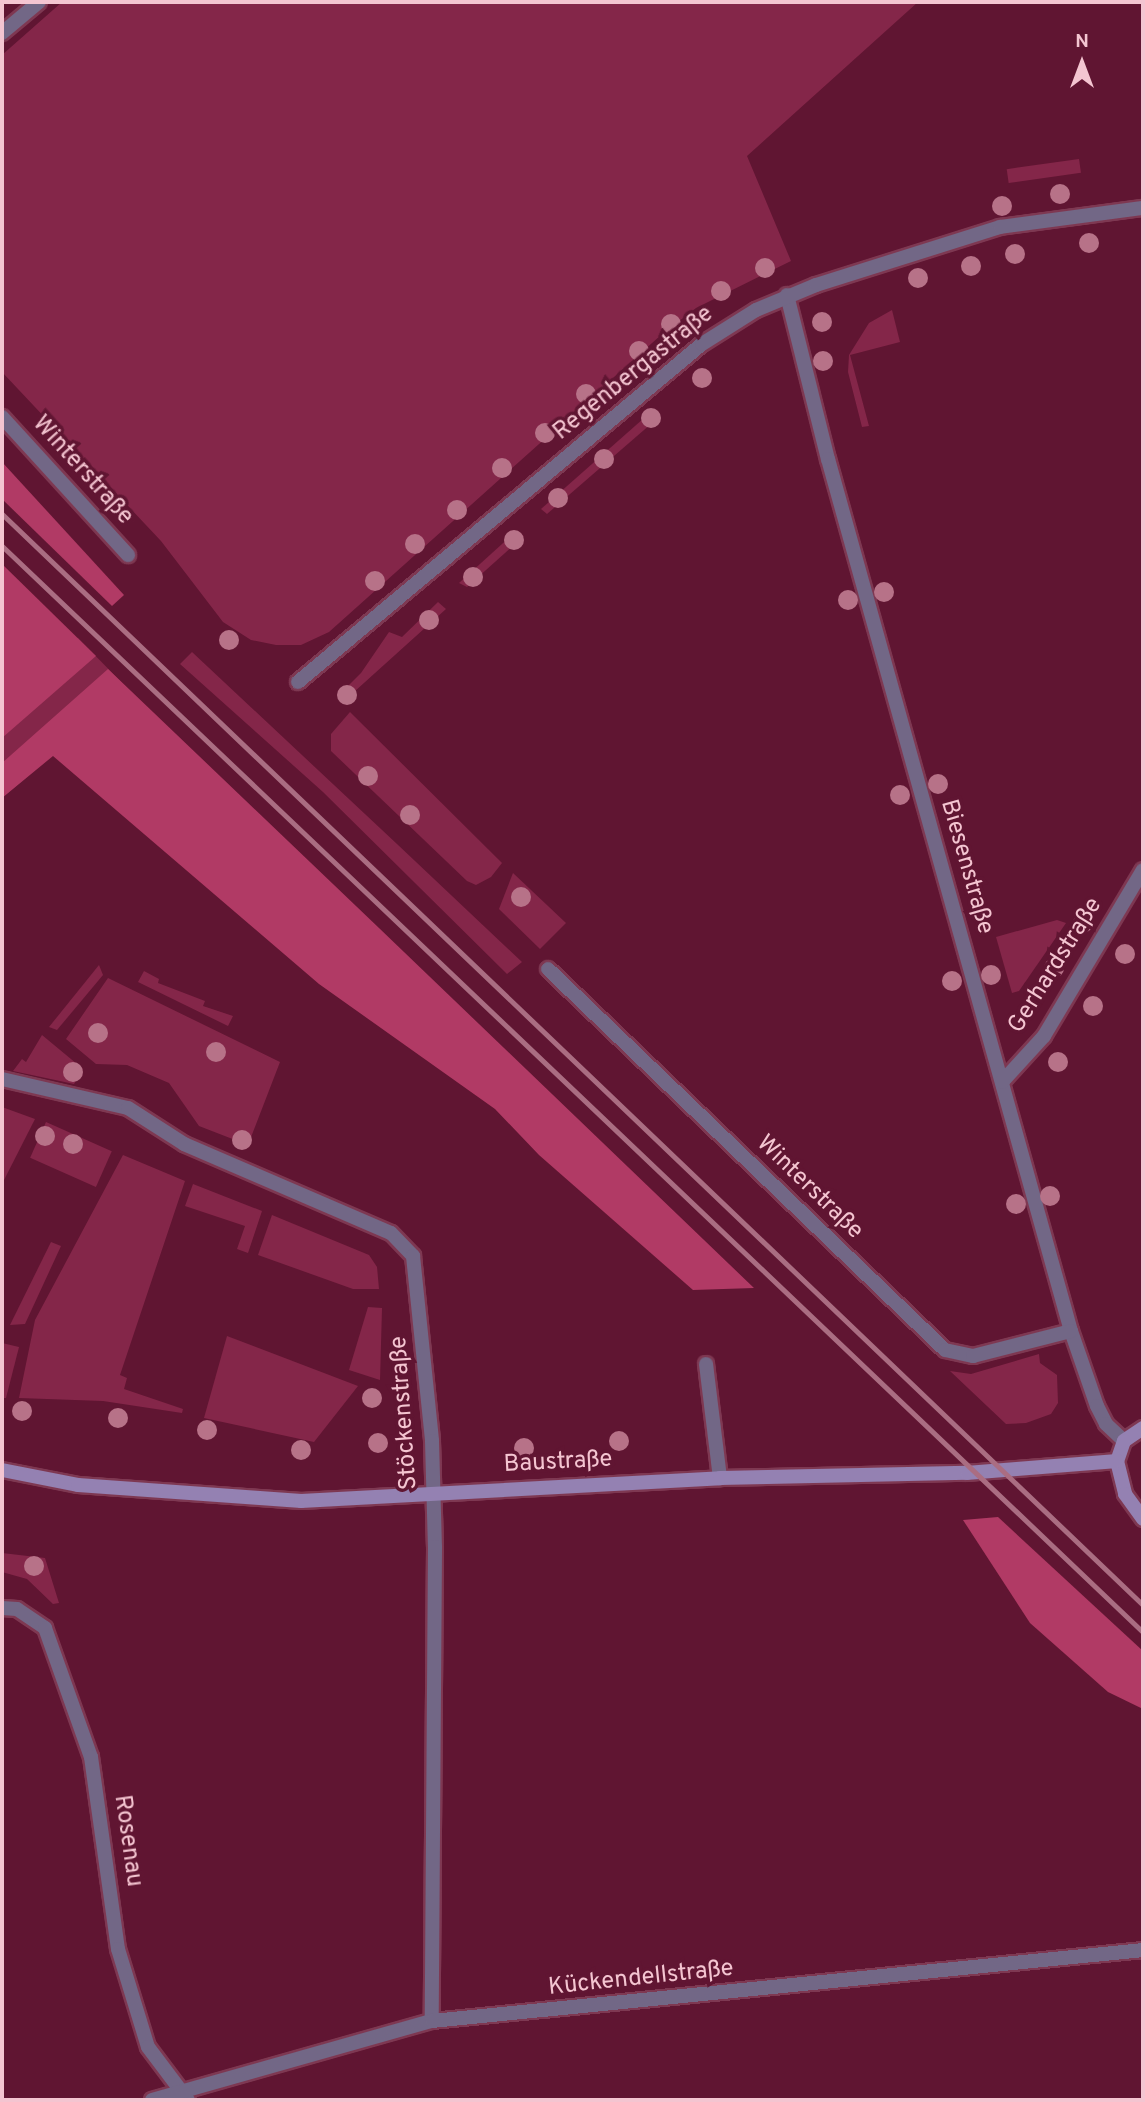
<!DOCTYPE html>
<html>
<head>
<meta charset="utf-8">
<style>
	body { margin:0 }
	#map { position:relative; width:1145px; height:2102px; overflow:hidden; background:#601532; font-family:Overpass,sans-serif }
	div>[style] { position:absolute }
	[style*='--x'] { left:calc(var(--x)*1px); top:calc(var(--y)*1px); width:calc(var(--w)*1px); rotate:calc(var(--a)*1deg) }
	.green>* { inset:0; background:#842649; transform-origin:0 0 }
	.forest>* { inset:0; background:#b13a65 }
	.roads { filter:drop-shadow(2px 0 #7e3852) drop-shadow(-2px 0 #7e3852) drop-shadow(0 2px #7e3852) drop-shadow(0 -2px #7e3852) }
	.lane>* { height:14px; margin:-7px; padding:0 7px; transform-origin:7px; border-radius:7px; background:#726786 }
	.street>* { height:14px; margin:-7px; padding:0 7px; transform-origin:7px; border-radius:7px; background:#726786 }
	.secondary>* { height:14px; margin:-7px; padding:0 7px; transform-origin:7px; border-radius:7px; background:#9481b2 }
	.rail>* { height:5px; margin:-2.5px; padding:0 2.5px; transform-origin:2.5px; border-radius:2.5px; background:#aa6d82 }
	.trees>* { width:20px; height:20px; margin:-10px; border-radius:50%; background:#b77288 }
	span { translate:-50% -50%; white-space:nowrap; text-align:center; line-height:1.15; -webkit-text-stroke:7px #601532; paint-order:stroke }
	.street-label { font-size:24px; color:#f4c5d1 }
	.frame { position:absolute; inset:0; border:4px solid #f4c5d1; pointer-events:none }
	.north { position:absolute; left:1047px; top:28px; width:70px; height:70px; -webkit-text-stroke:5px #601532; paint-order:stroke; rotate:0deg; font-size:19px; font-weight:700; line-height:28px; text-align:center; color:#f4c5d1 }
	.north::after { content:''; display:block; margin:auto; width:24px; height:32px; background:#f4c5d1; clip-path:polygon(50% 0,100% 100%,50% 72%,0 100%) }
</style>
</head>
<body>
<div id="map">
	<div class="green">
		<i style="clip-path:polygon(62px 2px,918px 2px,747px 156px,791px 261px,696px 308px,661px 335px,329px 632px,301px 645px,276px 645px,251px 640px,223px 622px,161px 541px,2px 372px,2px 55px)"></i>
		<i style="left:1079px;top:159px;width:14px;height:73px;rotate:82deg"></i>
		<i style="clip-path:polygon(892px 310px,900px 342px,850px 355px,869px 426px,862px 427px,848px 372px,849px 355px,869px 323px)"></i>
		<i style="clip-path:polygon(652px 411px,659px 417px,547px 514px,541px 509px)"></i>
		<i style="clip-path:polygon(514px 533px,524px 536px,467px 587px,459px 583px)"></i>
		<i style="clip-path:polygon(438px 602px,446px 609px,344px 701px,338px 696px,361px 673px,389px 632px,402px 637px)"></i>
		<i style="clip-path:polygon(78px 638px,129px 690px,2px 798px,2px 643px)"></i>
		<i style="clip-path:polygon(192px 652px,397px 844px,522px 962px,507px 974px,323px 792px,180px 664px)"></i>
		<i style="clip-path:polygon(350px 712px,502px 863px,491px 877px,476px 885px,467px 881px,331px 751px,331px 734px)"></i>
		<i style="clip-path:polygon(513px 873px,566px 923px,540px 949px,499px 909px)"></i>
		<i style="clip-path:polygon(1057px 920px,1066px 923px,1019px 991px,1012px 993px,996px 937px)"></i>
		<i style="clip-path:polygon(99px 965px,103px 975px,57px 1030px,49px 1027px)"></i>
		<i style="clip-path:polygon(144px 971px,159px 979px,158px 983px,205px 1001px,203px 1006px,233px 1016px,228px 1026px,138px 982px)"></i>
		<i style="clip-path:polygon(108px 978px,280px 1062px,248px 1145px,199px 1126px,169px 1083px,127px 1065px,96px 1064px,66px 1039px)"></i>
		<i style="clip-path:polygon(42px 1035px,83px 1069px,74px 1084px,13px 1071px,22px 1059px,26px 1062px)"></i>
		<i style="clip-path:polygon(2px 1107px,35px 1119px,2px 1184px)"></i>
		<i style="left:46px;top:1122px;width:72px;height:39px;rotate:24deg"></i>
		<i style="clip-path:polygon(123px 1155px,185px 1181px,120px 1375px,127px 1378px,124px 1389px,183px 1409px,182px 1413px,103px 1401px,19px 1398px,35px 1320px)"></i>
		<i style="clip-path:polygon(193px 1184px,262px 1211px,248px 1253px,237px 1249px,245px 1226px,185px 1206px)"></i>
		<i style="clip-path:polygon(272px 1215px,369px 1255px,377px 1267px,379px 1289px,353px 1289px,258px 1255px)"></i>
		<i style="clip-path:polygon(51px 1242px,61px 1246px,25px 1324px,10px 1325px)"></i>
		<i style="clip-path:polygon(368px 1307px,382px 1308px,380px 1380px,349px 1370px)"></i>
		<i style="clip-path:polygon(227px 1336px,358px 1386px,314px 1442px,204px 1418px)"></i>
		<i style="clip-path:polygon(2px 1343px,19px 1347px,6px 1398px,2px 1398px)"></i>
		<i style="clip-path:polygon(1039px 1354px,1040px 1363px,1057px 1375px,1058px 1403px,1051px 1414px,1026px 1423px,1006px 1424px,950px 1371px,971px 1374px)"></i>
		<i style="clip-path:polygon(2px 1553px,45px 1558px,59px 1603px,53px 1604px,27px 1579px,2px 1572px)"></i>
	</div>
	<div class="forest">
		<i style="clip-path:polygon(2px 462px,124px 595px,112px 606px,2px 499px)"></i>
		<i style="clip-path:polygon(2px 564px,96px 656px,2px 738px)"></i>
		<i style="clip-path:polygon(108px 669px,379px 928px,754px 1288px,693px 1290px,539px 1155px,495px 1109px,319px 984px,53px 756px,2px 798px,2px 763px)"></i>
		<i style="clip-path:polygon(998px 1517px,1143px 1651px,1143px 1709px,1108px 1692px,1030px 1623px,963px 1520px)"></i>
	</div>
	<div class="roads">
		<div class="lane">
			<i style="--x:2;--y:33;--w:48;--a:-40"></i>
			<i style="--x:2;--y:1079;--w:129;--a:13"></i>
			<i style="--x:706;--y:1364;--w:115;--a:83"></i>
		</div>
		<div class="street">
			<i style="--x:787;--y:295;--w:169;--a:76"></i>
			<i style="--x:828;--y:459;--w:905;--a:74.43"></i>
			<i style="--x:1071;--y:1331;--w:79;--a:70.9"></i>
			<i style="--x:1097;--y:1406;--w:20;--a:63"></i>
			<i style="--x:1106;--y:1424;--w:25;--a:43"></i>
			<i style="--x:2;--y:417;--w:187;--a:47.6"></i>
			<i style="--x:298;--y:682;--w:527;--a:-39.92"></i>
			<i style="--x:702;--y:344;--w:64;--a:-32.2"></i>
			<i style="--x:756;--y:310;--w:65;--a:-22.6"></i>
			<i style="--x:816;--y:285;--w:193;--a:-17.5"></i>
			<i style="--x:1000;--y:227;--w:144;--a:-7.6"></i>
			<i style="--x:548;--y:969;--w:550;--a:43.82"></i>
			<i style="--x:945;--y:1350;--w:29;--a:12"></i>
			<i style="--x:973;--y:1356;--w:101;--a:-14.3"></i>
			<i style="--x:1002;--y:1082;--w:62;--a:-47.6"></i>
			<i style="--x:1044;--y:1036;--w:193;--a:-59.2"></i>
			<i style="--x:128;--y:1108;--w:67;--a:32.7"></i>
			<i style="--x:184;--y:1144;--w:225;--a:23.3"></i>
			<i style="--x:391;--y:1233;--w:32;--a:46"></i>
			<i style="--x:413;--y:1256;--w:186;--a:84.1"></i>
			<i style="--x:432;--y:1441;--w:106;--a:88.4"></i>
			<i style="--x:435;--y:1547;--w:474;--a:90.4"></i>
			<i style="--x:2;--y:1608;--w:15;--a:4"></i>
			<i style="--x:17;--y:1609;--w:34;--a:34"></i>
			<i style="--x:45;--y:1628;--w:137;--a:70.4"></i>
			<i style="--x:91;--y:1757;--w:194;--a:82"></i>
			<i style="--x:118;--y:1949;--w:102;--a:73"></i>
			<i style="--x:148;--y:2047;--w:66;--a:53"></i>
			<i style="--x:152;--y:2100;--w:291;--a:-15.8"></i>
			<i style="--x:432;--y:2021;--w:715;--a:-5.7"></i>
		</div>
		<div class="secondary">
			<i style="--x:1143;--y:1428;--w:23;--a:146"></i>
			<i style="--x:1124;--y:1441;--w:21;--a:109"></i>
			<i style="--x:1117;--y:1461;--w:34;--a:76"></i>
			<i style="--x:1125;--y:1494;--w:31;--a:54"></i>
			<i style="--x:2;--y:1470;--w:77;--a:11.2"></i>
			<i style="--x:78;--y:1485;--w:224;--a:4.1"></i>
			<i style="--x:301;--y:1501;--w:420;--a:-3.1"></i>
			<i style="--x:720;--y:1478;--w:247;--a:-1.2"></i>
			<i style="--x:967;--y:1473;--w:150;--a:-4.6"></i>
		</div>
	</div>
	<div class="rail">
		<i style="--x:2;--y:514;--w:1579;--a:43.72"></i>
		<i style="--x:2;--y:546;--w:1575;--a:43.59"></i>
	</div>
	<div class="trees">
		<i style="left:1060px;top:194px"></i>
		<i style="left:1002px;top:206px"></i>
		<i style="left:1089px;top:243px"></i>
		<i style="left:1015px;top:254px"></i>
		<i style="left:971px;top:266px"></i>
		<i style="left:765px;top:268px"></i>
		<i style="left:918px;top:278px"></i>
		<i style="left:721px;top:291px"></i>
		<i style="left:822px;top:322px"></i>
		<i style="left:671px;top:324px"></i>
		<i style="left:639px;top:351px"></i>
		<i style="left:823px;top:361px"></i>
		<i style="left:702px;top:378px"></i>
		<i style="left:586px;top:394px"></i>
		<i style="left:651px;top:418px"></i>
		<i style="left:545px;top:433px"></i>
		<i style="left:604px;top:459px"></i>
		<i style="left:502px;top:468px"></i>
		<i style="left:558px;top:498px"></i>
		<i style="left:457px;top:510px"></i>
		<i style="left:514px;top:540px"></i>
		<i style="left:415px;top:544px"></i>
		<i style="left:473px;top:577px"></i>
		<i style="left:375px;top:581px"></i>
		<i style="left:884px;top:592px"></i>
		<i style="left:848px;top:600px"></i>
		<i style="left:429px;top:620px"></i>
		<i style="left:229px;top:640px"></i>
		<i style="left:347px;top:695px"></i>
		<i style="left:368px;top:776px"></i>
		<i style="left:938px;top:784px"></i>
		<i style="left:900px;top:795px"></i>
		<i style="left:410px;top:815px"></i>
		<i style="left:521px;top:897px"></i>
		<i style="left:1083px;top:923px"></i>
		<i style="left:1125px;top:954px"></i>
		<i style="left:1054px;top:968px"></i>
		<i style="left:991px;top:975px"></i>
		<i style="left:952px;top:981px"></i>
		<i style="left:1093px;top:1006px"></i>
		<i style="left:98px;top:1033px"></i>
		<i style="left:216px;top:1052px"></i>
		<i style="left:1058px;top:1062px"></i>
		<i style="left:73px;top:1072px"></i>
		<i style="left:45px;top:1136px"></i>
		<i style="left:242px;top:1140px"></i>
		<i style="left:73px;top:1144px"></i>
		<i style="left:1050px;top:1196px"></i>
		<i style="left:1016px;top:1204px"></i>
		<i style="left:372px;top:1398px"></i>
		<i style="left:22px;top:1411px"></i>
		<i style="left:118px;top:1418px"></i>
		<i style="left:207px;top:1430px"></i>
		<i style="left:619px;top:1441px"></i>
		<i style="left:378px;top:1443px"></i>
		<i style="left:524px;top:1448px"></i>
		<i style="left:301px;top:1450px"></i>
		<i style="left:34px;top:1566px"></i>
	</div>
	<div class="street-label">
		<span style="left:634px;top:374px;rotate:-39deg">Regenbergastraße</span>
		<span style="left:82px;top:471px;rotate:48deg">Winterstraße</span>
		<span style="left:966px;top:867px;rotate:74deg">Biesenstraße</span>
		<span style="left:1056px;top:966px;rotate:-58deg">Gerhardstraße</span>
		<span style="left:809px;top:1188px;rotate:44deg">Winterstraße</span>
		<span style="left:405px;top:1413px;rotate:-94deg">Stöckenstraße</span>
		<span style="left:558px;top:1463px;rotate:-3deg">Baustraße</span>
		<span style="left:127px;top:1841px;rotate:82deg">Rosenau</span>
		<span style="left:641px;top:1979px;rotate:-6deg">Kückendellstraße</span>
	</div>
	<div class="frame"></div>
	<div class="north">N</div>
</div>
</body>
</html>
